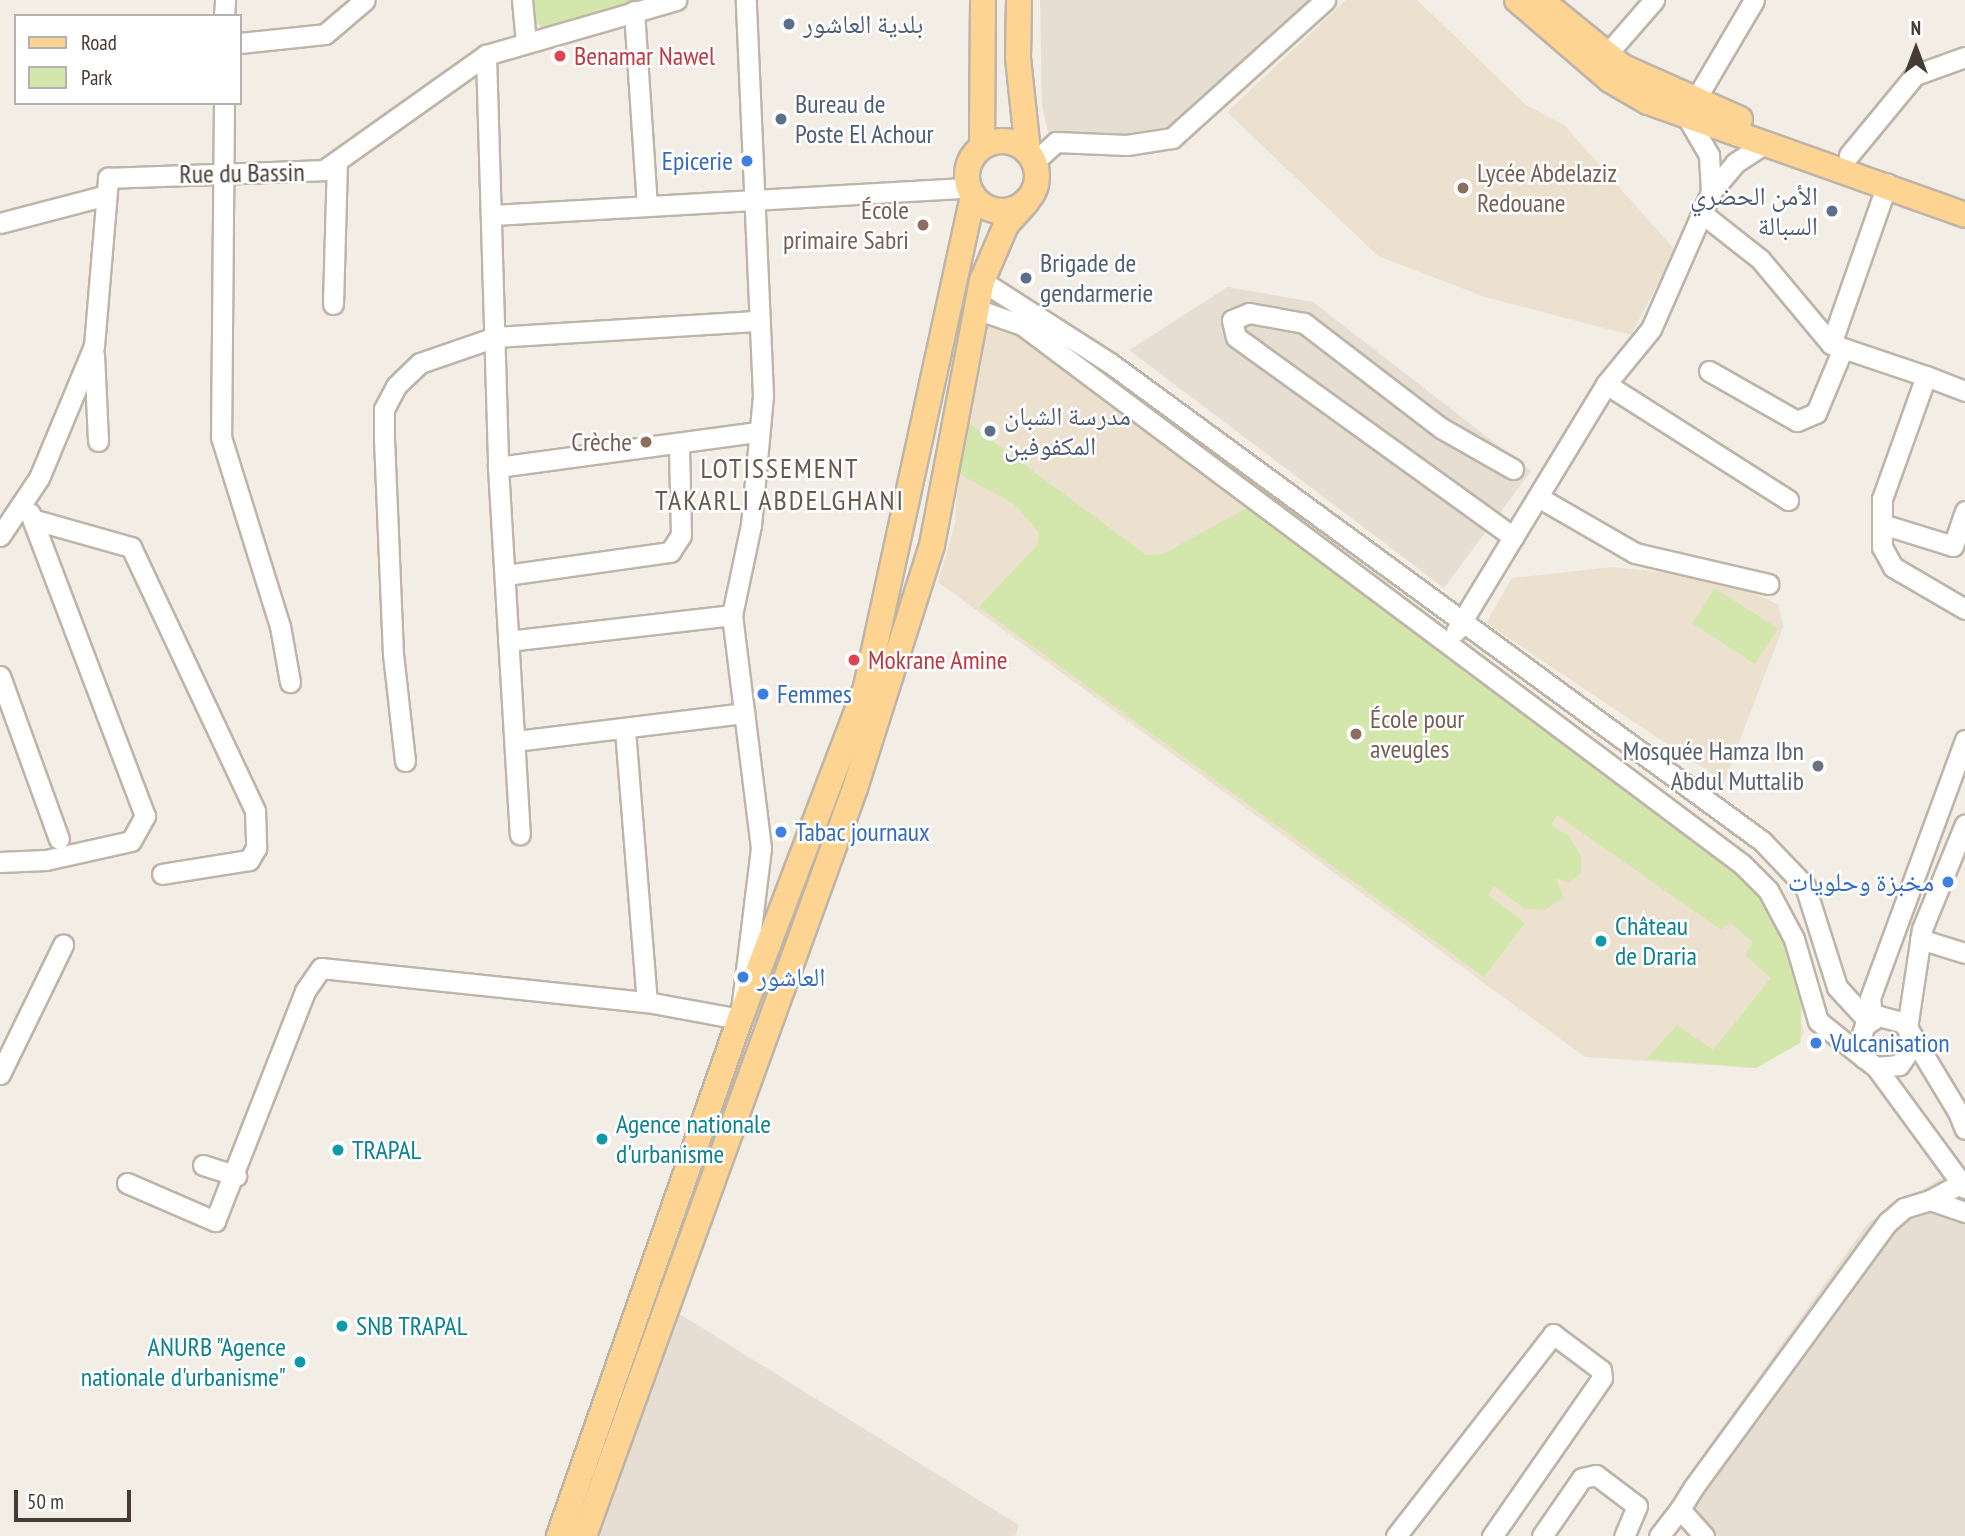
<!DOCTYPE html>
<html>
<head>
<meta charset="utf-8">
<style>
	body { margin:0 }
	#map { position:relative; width:1965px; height:1536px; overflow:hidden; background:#f2ede5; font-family:"PT Sans Narrow","Noto Naskh Arabic",sans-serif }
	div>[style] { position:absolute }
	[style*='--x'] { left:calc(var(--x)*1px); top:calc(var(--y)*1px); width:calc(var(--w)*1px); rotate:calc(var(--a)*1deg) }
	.residential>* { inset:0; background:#e6ded3 }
	.education>* { inset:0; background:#ece1cf }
	.green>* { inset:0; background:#d3e7ad; transform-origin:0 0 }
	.roads { filter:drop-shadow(2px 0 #beb4a8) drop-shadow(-2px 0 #beb4a8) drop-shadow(0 2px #beb4a8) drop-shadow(0 -2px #beb4a8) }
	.minor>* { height:19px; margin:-9.5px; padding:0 9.5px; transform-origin:9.5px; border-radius:9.5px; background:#fff }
	.major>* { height:24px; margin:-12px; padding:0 12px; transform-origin:12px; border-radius:12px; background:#fed492 }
	.major>.ring { margin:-12px; padding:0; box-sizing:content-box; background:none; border:24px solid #fed492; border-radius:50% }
	.dots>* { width:19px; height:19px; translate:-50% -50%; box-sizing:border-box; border:4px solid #fff; border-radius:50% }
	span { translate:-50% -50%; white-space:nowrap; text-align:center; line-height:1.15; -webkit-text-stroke:5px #fff; paint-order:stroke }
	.service-label { font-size:26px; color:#4e5e75 }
	.left { translate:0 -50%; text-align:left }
	.right { translate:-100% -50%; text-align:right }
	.health-label { font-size:26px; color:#be3a42 }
	.shop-label { font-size:26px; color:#366cbe }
	.street-label { font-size:26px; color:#453d35 }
	.education-label { font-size:26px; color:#785e54 }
	.worship-label { font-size:26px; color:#5b616d }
	.culture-label { font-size:26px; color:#0d838f }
	.neighbourhood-label { font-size:28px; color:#685a4c; letter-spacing:2px }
	.legend { position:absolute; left:14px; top:14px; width:228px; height:91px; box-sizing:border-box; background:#fff; border:2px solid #b5b1ae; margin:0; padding:9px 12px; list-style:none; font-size:21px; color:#453d35 }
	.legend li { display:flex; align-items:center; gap:14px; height:35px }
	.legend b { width:35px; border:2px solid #b5b1ae }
	.north { position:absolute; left:1881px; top:14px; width:70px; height:70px; -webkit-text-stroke:5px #fff; paint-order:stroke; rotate:0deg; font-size:19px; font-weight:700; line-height:28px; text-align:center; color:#453d35 }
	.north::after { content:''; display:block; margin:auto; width:24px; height:32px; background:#453d35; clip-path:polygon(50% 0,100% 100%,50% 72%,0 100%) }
	.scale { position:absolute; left:14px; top:1490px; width:117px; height:32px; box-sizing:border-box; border:4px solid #453d35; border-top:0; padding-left:9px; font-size:21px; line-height:24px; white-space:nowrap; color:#453d35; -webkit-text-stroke:5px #fff; paint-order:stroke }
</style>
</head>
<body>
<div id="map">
	<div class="residential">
		<i style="clip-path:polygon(1040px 0,1315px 0,1160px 137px,1049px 136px,1042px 106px)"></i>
		<i style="clip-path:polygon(1228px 287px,1313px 302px,1531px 471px,1444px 588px,1129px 350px)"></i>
		<i style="clip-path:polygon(1948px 1174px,1965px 1201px,1965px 1536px,1694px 1536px,1677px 1506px,1677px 1491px,1869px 1222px)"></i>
		<i style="clip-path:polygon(678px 1313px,1019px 1525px,1015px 1536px,595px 1536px)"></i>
	</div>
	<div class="education">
		<i style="clip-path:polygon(1346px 0,1417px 0,1526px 105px,1564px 125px,1675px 250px,1631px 335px,1485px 297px,1378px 256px,1227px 112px)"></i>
		<i style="clip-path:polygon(997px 321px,1730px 860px,1804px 1031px,1800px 1043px,1756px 1068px,1585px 1057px,938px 582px,955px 524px,958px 473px,986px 325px)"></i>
		<i style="clip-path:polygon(1613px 567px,1723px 579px,1779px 605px,1783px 627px,1724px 782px,1486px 623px,1512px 578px)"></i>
	</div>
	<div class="green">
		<i style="clip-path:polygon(533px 0,637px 0,542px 28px,533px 19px)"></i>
		<i style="clip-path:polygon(966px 421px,1146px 555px,1163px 554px,1254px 504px,1730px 860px,1779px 923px,1802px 1000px,1800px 1043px,1756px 1068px,1646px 1059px,1677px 1025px,1713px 1050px,1771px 978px,1745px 955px,1753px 942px,1730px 923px,1721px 930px,1557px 815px,1551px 825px,1569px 836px,1581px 856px,1581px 873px,1569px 883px,1556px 878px,1564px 898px,1544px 910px,1525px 909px,1494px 886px,1488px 895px,1525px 923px,1484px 977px,979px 607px,1037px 545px,1039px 533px,1015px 505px,958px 473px)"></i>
		<i style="left:1715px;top:588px;width:75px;height:42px;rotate:33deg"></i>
	</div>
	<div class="roads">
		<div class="minor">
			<i style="--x:522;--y:0;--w:42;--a:84.6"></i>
			<i style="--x:634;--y:11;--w:195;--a:86.2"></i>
			<i style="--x:224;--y:16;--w:16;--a:-86"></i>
			<i style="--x:240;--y:43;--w:85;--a:-6"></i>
			<i style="--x:325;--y:34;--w:52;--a:-40.4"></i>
			<i style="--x:1607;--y:54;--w:72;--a:-49"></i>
			<i style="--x:486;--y:55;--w:412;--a:88.3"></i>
			<i style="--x:498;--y:467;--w:368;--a:86.6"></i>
			<i style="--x:1694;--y:102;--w:118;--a:-59.5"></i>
			<i style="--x:224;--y:103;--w:334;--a:90.5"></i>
			<i style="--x:221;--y:437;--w:198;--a:72.7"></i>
			<i style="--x:280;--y:626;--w:57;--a:79.9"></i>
			<i style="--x:1688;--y:119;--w:42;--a:59.7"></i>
			<i style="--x:1709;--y:155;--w:37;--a:87"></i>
			<i style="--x:1711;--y:192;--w:38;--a:-50"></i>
			<i style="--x:1735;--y:163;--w:37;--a:-33"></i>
			<i style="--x:1849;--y:155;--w:104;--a:-50.5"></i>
			<i style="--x:1915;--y:75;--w:53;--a:-19.8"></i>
			<i style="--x:1035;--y:161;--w:28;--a:-42"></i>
			<i style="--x:1056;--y:142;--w:71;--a:2.4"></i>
			<i style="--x:1127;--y:145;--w:46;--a:-8.8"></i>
			<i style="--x:1172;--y:138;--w:206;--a:-42"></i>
			<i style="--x:494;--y:215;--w:475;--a:-3.3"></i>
			<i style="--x:1704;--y:215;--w:71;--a:38.2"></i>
			<i style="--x:1760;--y:259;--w:111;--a:50.1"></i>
			<i style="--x:1831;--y:344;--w:100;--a:18.6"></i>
			<i style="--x:0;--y:223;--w:106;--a:-14.7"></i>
			<i style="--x:982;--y:281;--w:152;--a:32.6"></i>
			<i style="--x:1110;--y:363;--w:808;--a:36.25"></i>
			<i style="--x:1762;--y:841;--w:62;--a:46.3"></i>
			<i style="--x:1805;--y:886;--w:106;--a:72.4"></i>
			<i style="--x:1837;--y:987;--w:47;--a:47.6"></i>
			<i style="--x:333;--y:304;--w:139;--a:-88.4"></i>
			<i style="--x:976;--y:309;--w:49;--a:19.2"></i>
			<i style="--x:1022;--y:325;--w:899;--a:36.82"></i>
			<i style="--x:1742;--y:864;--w:37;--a:45"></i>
			<i style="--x:1768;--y:890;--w:55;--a:62"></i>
			<i style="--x:1794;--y:939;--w:85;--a:73.7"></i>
			<i style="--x:1818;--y:1021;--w:59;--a:38.8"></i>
			<i style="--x:1831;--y:344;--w:170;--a:-70.7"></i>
			<i style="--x:94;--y:355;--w:86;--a:87.3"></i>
			<i style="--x:1709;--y:371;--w:101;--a:29.6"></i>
			<i style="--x:1797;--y:421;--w:21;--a:-23"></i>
			<i style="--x:1816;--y:413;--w:70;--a:-67.4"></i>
			<i style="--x:1606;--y:384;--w:216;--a:32.5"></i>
			<i style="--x:1965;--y:391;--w:42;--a:-159"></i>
			<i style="--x:1926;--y:376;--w:131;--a:109.7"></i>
			<i style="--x:1882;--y:499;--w:48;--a:90"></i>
			<i style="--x:1882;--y:547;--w:23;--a:61"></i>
			<i style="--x:1893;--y:567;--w:83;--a:30.3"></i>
			<i style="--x:498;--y:467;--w:262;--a:-7.7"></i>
			<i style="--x:1513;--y:469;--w:83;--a:-150.3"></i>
			<i style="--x:1441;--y:428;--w:173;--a:-142.5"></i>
			<i style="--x:1304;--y:323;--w:56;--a:-169.7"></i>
			<i style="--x:1249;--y:313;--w:18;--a:158"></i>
			<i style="--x:1232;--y:320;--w:17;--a:77"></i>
			<i style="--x:1236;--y:337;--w:342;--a:35.8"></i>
			<i style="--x:1538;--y:497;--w:112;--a:30"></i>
			<i style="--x:1635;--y:553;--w:137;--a:13.1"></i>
			<i style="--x:35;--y:520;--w:100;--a:15.7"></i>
			<i style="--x:131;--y:547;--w:292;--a:64.8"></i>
			<i style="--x:255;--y:811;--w:37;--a:88"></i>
			<i style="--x:256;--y:848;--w:14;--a:120"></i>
			<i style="--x:249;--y:860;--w:88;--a:170.9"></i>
			<i style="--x:1882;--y:524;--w:74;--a:17.2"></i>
			<i style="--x:1953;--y:546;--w:37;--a:-71"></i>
			<i style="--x:0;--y:536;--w:70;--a:-56.1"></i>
			<i style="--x:39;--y:478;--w:143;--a:-67.4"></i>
			<i style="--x:94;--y:346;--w:169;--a:-85.2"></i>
			<i style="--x:108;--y:178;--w:216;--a:-2.1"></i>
			<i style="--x:324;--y:170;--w:199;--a:-35.4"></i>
			<i style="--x:486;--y:55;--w:198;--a:-16.1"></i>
			<i style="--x:506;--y:575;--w:166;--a:-8"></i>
			<i style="--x:670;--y:552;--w:20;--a:-57"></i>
			<i style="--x:681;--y:535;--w:91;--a:-91.3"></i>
			<i style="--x:1456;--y:631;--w:289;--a:-58.7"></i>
			<i style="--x:1606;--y:384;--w:71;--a:-50.7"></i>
			<i style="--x:1651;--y:329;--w:150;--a:-66.3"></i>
			<i style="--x:508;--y:641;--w:226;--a:-6.6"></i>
			<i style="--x:0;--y:676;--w:173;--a:70.1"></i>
			<i style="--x:625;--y:730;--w:273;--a:85.4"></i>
			<i style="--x:516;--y:741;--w:230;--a:-7"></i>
			<i style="--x:405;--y:761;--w:108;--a:-96.4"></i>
			<i style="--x:393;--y:654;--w:216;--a:-92.4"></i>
			<i style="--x:384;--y:438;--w:29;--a:-90"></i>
			<i style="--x:384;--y:409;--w:26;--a:-62"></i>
			<i style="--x:396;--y:386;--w:33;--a:-44"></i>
			<i style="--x:420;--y:363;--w:79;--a:-19.1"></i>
			<i style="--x:495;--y:337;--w:265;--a:-3.5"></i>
			<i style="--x:0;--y:862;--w:46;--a:-2.5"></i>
			<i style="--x:46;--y:860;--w:87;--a:-12.6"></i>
			<i style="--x:131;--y:841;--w:29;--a:-61"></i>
			<i style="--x:145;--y:816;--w:324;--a:-110.8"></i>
			<i style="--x:1920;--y:939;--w:47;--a:17.3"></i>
			<i style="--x:1872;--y:1019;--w:21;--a:-95"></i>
			<i style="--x:1870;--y:998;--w:275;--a:-69.8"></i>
			<i style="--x:1907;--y:1028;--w:100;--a:-81.4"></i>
			<i style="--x:1922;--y:929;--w:113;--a:-67.7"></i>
			<i style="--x:1908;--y:1029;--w:19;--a:81"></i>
			<i style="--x:1911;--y:1048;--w:21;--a:125"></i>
			<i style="--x:1899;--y:1065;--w:23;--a:175"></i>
			<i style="--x:1876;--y:1067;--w:15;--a:-143"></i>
			<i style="--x:1864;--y:1058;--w:16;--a:-108"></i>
			<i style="--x:1859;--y:1043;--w:19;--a:-72"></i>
			<i style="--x:1865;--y:1025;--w:17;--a:-33"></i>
			<i style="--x:1879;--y:1016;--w:24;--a:15"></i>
			<i style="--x:1902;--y:1022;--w:9;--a:49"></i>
			<i style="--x:1908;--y:1029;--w:97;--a:58.9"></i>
			<i style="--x:1958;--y:1112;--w:18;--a:68"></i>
			<i style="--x:1876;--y:1067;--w:150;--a:53.7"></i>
			<i style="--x:0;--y:1074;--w:144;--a:-64"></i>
			<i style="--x:203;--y:1165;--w:35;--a:18"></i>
			<i style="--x:127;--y:1183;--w:96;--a:23.4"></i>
			<i style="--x:215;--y:1221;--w:247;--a:-68.6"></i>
			<i style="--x:305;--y:991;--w:28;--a:-55"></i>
			<i style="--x:321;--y:968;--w:328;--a:6"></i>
			<i style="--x:647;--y:1002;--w:95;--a:10.4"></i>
			<i style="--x:740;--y:1019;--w:172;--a:-83"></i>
			<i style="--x:761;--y:848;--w:235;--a:-97.1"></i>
			<i style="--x:732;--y:615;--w:92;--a:-78.1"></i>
			<i style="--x:751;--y:525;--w:131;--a:-84.7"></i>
			<i style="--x:763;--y:395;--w:395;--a:-92.5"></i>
			<i style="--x:1962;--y:1183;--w:36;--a:152"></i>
			<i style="--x:1930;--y:1200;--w:37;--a:19"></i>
			<i style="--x:1396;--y:1536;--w:256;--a:-52.1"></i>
			<i style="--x:1553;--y:1334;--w:60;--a:36.9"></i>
			<i style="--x:1601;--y:1370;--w:8;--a:83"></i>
			<i style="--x:1602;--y:1378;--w:193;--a:124.8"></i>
			<i style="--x:1542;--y:1536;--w:70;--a:-55.4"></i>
			<i style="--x:1582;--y:1478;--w:14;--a:-12"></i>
			<i style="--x:1596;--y:1475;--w:51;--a:37.1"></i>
			<i style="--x:1637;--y:1506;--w:33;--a:113"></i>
			<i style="--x:1659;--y:1536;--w:34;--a:-52"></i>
			<i style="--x:1704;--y:1536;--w:36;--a:-132"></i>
			<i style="--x:1680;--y:1509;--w:25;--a:-58"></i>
			<i style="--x:1693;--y:1488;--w:330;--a:-53.8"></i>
			<i style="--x:1888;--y:1222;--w:21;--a:-41"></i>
			<i style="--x:1904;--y:1208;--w:27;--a:-17"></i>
		</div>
		<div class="major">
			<i style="--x:1019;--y:0;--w:58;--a:91"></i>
			<i style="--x:1018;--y:58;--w:94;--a:83.9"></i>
			<i style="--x:1517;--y:0;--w:123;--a:40.7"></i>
			<i style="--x:1610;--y:80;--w:44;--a:30.1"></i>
			<i style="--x:1648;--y:102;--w:337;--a:19.6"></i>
			<i style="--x:1541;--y:0;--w:106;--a:39.3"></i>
			<i style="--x:1623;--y:67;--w:128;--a:24"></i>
			<i class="ring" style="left:967px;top:141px;width:46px;height:46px"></i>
			<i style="--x:982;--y:146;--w:146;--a:-89.6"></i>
			<i style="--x:559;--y:1536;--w:548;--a:-70.71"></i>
			<i style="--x:740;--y:1019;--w:355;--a:-69.2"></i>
			<i style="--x:866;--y:687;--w:503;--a:-77.71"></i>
			<i style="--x:584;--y:1536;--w:796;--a:-70.08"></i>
			<i style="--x:855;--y:788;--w:255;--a:-72.4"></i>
			<i style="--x:932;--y:545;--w:269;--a:-79.3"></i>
			<i style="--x:982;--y:281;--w:61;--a:-66.8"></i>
			<i style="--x:1006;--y:225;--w:31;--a:-48"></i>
		</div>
	</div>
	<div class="dots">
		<i style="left:789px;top:24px;background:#5c6f8a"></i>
		<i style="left:560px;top:56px;background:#e0444e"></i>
		<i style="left:781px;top:119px;background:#5c6f8a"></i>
		<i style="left:747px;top:161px;background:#3f7fe0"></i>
		<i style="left:1463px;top:188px;background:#8d6e63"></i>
		<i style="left:1832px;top:211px;background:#5c6f8a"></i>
		<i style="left:923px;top:225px;background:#8d6e63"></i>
		<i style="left:1026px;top:278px;background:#5c6f8a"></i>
		<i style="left:990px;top:431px;background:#5c6f8a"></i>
		<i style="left:646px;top:442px;background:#8d6e63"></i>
		<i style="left:854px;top:660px;background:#e0444e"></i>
		<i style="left:763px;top:694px;background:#3f7fe0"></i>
		<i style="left:1356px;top:734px;background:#8d6e63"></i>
		<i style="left:1818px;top:766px;background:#6b7280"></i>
		<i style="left:781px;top:832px;background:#3f7fe0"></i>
		<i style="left:1948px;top:882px;background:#3f7fe0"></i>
		<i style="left:1601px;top:941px;background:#0f9aa8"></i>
		<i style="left:743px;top:977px;background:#3f7fe0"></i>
		<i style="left:1816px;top:1043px;background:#3f7fe0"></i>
		<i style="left:602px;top:1139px;background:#0f9aa8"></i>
		<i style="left:338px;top:1150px;background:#0f9aa8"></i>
		<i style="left:342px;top:1326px;background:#0f9aa8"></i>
		<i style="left:300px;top:1362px;background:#0f9aa8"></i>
	</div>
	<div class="service-label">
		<span class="left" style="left:803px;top:24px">بلدية العاشور</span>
		<span class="left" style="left:795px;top:119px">Bureau de<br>Poste El Achour</span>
		<span class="right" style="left:1818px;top:211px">الأمن الحضري<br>السبالة</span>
		<span class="left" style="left:1040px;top:278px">Brigade de<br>gendarmerie</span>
		<span class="left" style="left:1004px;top:431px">مدرسة الشبان<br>المكفوفين</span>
	</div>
	<div class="health-label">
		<span class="left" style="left:574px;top:56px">Benamar Nawel</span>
		<span class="left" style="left:868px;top:660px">Mokrane Amine</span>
	</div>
	<div class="shop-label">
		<span class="right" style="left:733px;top:161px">Epicerie</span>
		<span class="left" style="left:777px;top:694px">Femmes</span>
		<span class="left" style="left:795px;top:832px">Tabac journaux</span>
		<span class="right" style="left:1934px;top:882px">مخبزة وحلويات</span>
		<span class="left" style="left:757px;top:977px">العاشور</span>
		<span class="left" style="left:1830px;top:1043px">Vulcanisation</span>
	</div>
	<div class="street-label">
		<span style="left:242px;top:173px;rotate:-1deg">Rue du Bassin</span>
	</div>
	<div class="education-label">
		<span class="left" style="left:1477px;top:188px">Lycée Abdelaziz<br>Redouane</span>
		<span class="right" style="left:909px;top:225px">École<br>primaire Sabri</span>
		<span class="right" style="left:632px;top:442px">Crèche</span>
		<span class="left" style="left:1370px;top:734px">École pour<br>aveugles</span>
	</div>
	<div class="worship-label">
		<span class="right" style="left:1804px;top:766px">Mosquée Hamza Ibn<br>Abdul Muttalib</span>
	</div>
	<div class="culture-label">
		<span class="left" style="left:1615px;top:941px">Château<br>de Draria</span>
		<span class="left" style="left:616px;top:1139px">Agence nationale<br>d'urbanisme</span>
		<span class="left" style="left:352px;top:1150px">TRAPAL</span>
		<span class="left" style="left:356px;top:1326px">SNB TRAPAL</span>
		<span class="right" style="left:286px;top:1362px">ANURB "Agence<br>nationale d'urbanisme"</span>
	</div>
	<div class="neighbourhood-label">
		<span style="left:780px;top:484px">LOTISSEMENT<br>TAKARLI ABDELGHANI</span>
	</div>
	<ul class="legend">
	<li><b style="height:9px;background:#fed492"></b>Road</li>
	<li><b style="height:19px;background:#d3e7ad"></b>Park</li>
	</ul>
	<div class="north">N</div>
	<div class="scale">50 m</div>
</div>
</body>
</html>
